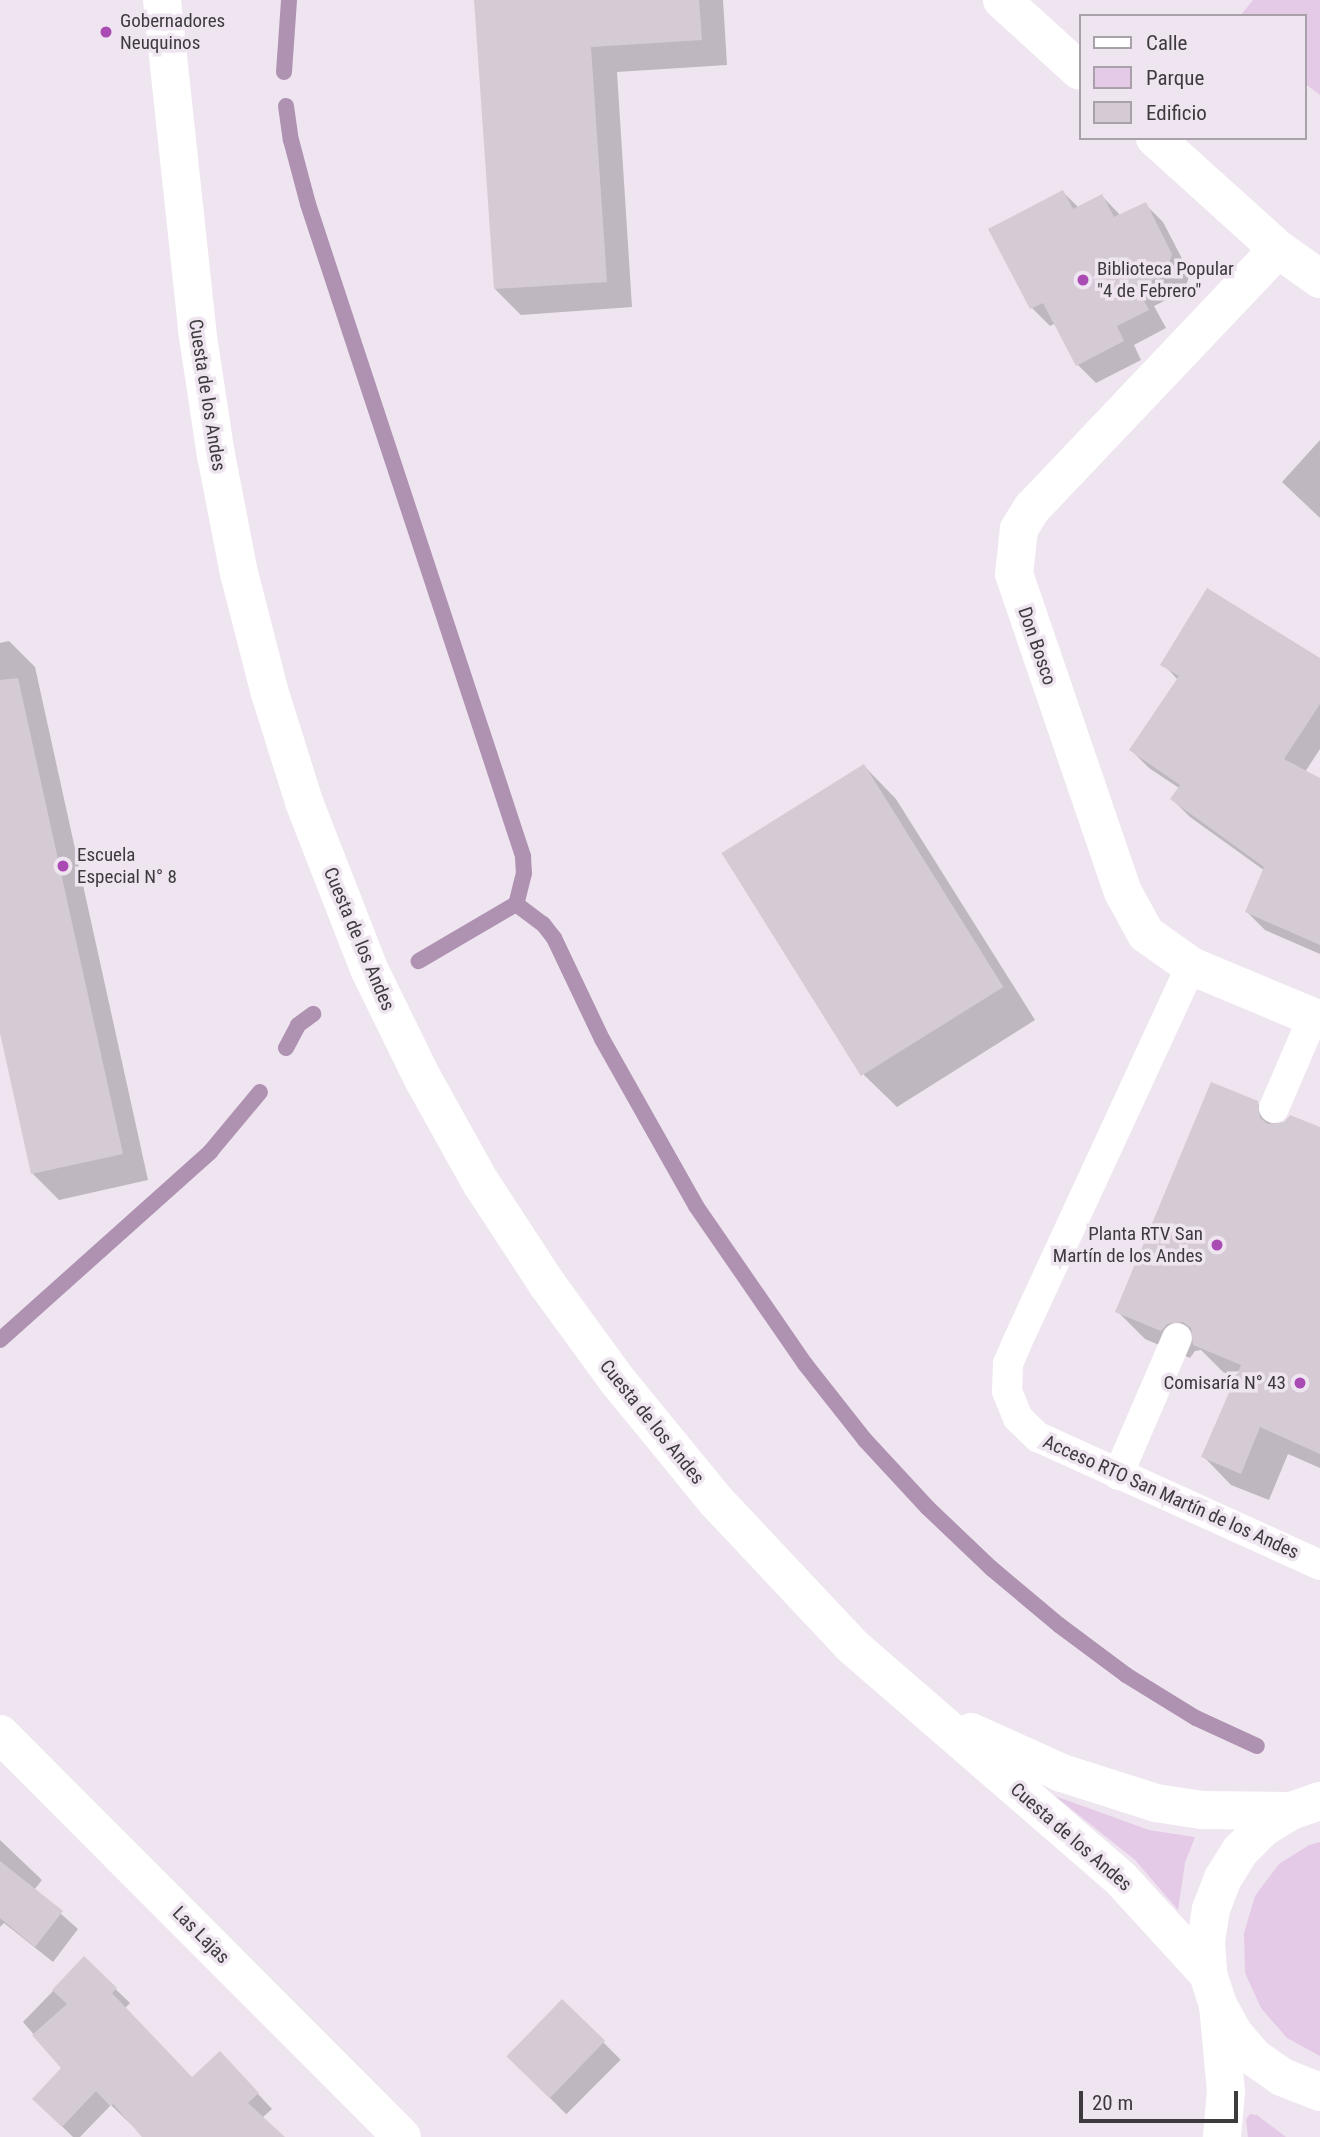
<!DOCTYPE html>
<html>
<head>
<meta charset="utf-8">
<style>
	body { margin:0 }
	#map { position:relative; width:1320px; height:2137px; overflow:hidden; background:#efe5f0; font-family:"Roboto Condensed",sans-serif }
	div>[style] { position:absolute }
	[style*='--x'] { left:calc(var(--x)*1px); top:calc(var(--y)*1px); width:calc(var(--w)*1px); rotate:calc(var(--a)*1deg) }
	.green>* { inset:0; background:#e4cae6 }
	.shadow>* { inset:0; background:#0003; transform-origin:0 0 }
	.stream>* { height:16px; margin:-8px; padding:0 8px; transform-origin:8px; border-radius:8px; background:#af92b1 }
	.building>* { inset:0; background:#d5cbd5; transform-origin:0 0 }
	.service>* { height:30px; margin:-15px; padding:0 15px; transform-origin:15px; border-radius:15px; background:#fff }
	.minor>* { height:38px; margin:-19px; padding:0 19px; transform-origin:19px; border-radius:19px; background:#fff }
	.secondary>* { height:38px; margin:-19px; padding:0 19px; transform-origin:19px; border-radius:19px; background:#fff }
	.primary>* { height:38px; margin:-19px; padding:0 19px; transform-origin:19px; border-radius:19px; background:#fff }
	.dots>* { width:19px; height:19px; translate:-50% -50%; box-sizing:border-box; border:4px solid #efe5f0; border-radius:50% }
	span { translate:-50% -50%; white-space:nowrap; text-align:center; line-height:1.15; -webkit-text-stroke:7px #efe5f0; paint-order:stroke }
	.poi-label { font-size:19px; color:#3e3b3f }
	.left { translate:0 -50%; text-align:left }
	.right { translate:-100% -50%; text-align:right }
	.street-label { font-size:19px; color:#3e3b3f }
	.legend { position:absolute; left:1079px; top:14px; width:228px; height:126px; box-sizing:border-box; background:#efe5f0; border:2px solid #a8a1a9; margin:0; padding:9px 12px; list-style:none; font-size:21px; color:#3e3b3f }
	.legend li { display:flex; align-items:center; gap:14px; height:35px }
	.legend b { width:35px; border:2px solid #a8a1a9 }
	.scale { position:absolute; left:1079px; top:2091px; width:159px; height:32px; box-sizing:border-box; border:4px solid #3e3b3f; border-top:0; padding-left:9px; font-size:21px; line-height:24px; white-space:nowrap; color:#3e3b3f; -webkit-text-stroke:5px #efe5f0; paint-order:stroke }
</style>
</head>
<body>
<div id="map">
	<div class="green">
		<i style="clip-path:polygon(1253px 0,1320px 0,1320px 95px,1304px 83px,1304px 16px,1240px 16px)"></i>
		<i style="clip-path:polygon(1055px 1796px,1149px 1830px,1195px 1837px,1185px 1863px,1178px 1910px,1135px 1860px)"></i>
		<i style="clip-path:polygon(1320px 1842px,1320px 2056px,1287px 2038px,1261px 2008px,1245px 1973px,1244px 1933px,1255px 1896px,1279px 1864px,1309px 1845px)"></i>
		<i style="clip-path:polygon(1250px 2114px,1257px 2115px,1286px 2137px,1248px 2137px,1246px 2119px)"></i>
	</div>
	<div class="shadow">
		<i style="clip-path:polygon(476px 0,723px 0,727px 65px,617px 72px,632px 307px,521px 315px,495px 289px)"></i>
		<i style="clip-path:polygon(1063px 192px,1079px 208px,1102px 196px,1121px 216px,1145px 204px,1163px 222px,1190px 274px,1184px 291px,1154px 306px,1166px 328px,1134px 345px,1141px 360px,1096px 383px,1078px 365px,1056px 323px,1050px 326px,1032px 308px,991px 230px)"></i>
		<i style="clip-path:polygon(1320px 440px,1320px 518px,1282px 482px)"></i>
		<i style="clip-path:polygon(9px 641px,35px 667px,148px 1180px,59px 1200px,33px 1174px,0 1026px,0 643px)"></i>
		<i style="clip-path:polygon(1320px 661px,1320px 749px,1305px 772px,1320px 780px,1320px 954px,1265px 930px,1247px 912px,1265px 871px,1190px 817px,1172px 799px,1179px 788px,1149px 768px,1131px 750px,1178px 680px,1163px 664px)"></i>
		<i style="clip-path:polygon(864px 766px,896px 799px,1035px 1020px,897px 1107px,864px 1075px)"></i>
		<i style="clip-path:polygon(1257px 1103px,1279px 1125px,1320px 1129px,1320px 1468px,1288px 1454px,1269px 1500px,1231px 1485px,1204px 1457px,1237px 1378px,1223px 1372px,1201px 1350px,1195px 1351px,1190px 1358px,1145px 1339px,1117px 1311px)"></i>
		<i style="clip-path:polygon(0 1840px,42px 1880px,34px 1890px,78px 1929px,53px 1962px,4px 1923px,0 1927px)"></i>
		<i style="clip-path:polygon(84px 1959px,130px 2003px,125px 2008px,192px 2079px,234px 2068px,272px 2109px,262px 2118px,282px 2137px,144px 2137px,111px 2105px,80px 2137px,73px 2137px,34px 2099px,63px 2068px,23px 2022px)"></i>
		<i style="left:562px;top:2001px;width:83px;height:77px;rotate:45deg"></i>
	</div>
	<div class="stream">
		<i style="--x:284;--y:72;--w:72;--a:-86"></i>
		<i style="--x:286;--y:106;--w:34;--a:82"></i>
		<i style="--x:291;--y:140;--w:66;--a:75.1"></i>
		<i style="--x:308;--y:204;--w:687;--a:71.75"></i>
		<i style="--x:523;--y:856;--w:17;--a:87"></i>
		<i style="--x:524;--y:873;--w:32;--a:104"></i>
		<i style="--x:516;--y:904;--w:113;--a:149.6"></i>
		<i style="--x:516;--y:904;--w:34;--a:37"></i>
		<i style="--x:543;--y:924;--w:18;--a:52"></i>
		<i style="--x:554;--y:938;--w:112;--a:64.6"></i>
		<i style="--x:602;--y:1039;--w:192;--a:60.6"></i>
		<i style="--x:696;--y:1206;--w:192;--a:55.4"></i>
		<i style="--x:805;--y:1364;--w:97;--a:51.7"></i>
		<i style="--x:865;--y:1440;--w:93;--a:47.2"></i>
		<i style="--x:928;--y:1508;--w:87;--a:43.6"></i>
		<i style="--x:991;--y:1568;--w:89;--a:40"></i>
		<i style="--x:1059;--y:1625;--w:84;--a:36.7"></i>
		<i style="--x:1126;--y:1675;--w:82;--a:31.6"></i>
		<i style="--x:1196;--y:1718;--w:67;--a:24.7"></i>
		<i style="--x:286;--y:1048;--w:26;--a:-62"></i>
		<i style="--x:298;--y:1025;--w:19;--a:-36"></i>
		<i style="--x:0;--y:1340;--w:282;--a:-41.8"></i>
		<i style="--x:210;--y:1152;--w:78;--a:-50.2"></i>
	</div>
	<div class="building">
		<i style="clip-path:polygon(474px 0,699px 0,702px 40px,591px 47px,607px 282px,494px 289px)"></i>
		<i style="clip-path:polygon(1063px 190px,1073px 209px,1102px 194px,1114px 217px,1146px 202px,1172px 254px,1166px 273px,1137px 288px,1149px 310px,1117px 326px,1124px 341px,1076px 366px,1043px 303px,1030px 309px,988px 229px)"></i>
		<i style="clip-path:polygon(1207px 588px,1320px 658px,1320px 704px,1284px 759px,1320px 778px,1320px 945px,1245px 912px,1264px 867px,1170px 799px,1180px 785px,1129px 750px,1179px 676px,1160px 665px)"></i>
		<i style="clip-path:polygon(18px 678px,123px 1154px,31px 1174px,0 1033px,0 680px)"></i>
		<i style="left:864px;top:764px;width:263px;height:168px;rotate:58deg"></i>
		<i style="clip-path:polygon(1211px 1082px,1258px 1101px,1260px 1118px,1268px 1124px,1284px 1122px,1290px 1115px,1320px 1127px,1320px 1454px,1260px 1427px,1241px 1474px,1201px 1457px,1241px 1365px,1193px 1345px,1191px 1328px,1183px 1322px,1167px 1324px,1161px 1331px,1115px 1312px)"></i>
		<i style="clip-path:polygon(0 1861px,63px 1911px,35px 1947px,0 1918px)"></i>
		<i style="clip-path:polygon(84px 1956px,117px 1988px,112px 1993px,192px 2077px,220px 2051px,259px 2093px,248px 2103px,285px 2137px,142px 2137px,113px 2104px,110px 2106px,96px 2091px,62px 2127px,32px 2099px,61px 2068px,32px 2035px,67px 2004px,52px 1990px)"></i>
		<i style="left:562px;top:1999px;width:60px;height:80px;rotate:44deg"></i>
	</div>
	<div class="service">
		<i style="--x:1191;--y:966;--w:417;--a:114.8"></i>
		<i style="--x:1016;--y:1345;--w:21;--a:113"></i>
		<i style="--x:1008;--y:1364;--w:27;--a:92"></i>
		<i style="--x:1007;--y:1391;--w:29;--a:68"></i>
		<i style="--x:1018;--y:1418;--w:28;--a:44"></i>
		<i style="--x:1038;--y:1437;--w:310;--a:24.4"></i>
		<i style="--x:1274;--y:1108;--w:99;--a:-66.8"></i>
		<i style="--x:1118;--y:1475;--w:149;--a:-66.7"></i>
	</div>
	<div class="minor">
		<i style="--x:1002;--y:0;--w:105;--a:42.3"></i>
		<i style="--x:1155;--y:138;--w:166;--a:42.1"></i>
		<i style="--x:1278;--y:249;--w:52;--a:35.5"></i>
		<i style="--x:1278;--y:249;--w:357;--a:133.5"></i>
		<i style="--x:1032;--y:508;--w:25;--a:122"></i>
		<i style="--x:1019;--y:529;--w:45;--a:96.3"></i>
		<i style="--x:1014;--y:574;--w:336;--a:71.1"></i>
		<i style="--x:1123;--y:892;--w:48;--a:61.3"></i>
		<i style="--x:1146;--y:934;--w:55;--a:35.4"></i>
		<i style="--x:1191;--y:966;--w:140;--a:22.7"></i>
		<i style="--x:0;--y:1734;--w:569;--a:45.07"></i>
	</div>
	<div class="secondary">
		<i style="--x:1218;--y:2005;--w:86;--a:84.7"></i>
		<i style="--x:1226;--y:2091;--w:46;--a:95"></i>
	</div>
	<div class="primary">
		<i style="--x:162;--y:0;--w:332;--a:83.9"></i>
		<i style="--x:197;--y:330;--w:126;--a:81.4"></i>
		<i style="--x:216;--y:455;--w:120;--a:79"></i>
		<i style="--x:239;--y:573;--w:121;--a:75.6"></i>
		<i style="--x:269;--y:690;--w:117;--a:72.6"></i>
		<i style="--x:304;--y:802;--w:181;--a:68.7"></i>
		<i style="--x:370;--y:971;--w:120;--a:63.9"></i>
		<i style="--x:423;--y:1079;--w:119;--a:60.9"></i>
		<i style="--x:481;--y:1183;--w:121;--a:56.8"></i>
		<i style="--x:547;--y:1284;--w:119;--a:53.9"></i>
		<i style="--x:617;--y:1380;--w:156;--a:50.7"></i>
		<i style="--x:716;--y:1501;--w:197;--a:46.8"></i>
		<i style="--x:851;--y:1645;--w:357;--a:40.9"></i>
		<i style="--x:1121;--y:1879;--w:129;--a:47.5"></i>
		<i style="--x:971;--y:1732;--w:100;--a:24.3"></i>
		<i style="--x:1062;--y:1773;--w:99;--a:17.7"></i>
		<i style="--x:1156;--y:1803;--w:47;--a:8.7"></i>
		<i style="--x:1202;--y:1810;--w:89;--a:0.6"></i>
		<i style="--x:1320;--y:1801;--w:31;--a:161"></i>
		<i style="--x:1291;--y:1811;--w:33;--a:149"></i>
		<i style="--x:1263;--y:1828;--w:33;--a:135"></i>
		<i style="--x:1240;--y:1851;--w:32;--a:122"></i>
		<i style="--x:1223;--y:1878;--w:33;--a:111"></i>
		<i style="--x:1211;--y:1909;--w:33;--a:99"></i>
		<i style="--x:1206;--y:1942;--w:32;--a:86"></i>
		<i style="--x:1208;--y:1974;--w:33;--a:72"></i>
		<i style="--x:1218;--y:2005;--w:33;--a:61"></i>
		<i style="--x:1234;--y:2034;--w:32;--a:49"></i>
		<i style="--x:1255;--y:2058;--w:33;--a:35"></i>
		<i style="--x:1282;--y:2077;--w:41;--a:21.5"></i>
	</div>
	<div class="dots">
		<i style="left:106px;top:32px;background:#aa4bb4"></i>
		<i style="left:1083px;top:280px;background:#aa4bb4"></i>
		<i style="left:63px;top:866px;background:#aa4bb4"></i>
		<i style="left:1217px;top:1245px;background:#aa4bb4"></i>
		<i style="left:1300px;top:1383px;background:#aa4bb4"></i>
	</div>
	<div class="poi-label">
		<span class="left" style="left:120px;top:32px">Gobernadores<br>Neuquinos</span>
		<span class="left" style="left:1097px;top:280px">Biblioteca Popular<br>"4 de Febrero"</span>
		<span class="left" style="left:77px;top:866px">Escuela<br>Especial N° 8</span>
		<span class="right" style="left:1203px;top:1245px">Planta RTV San<br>Martín de los Andes</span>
		<span class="right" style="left:1286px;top:1383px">Comisaría N° 43</span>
	</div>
	<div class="street-label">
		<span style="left:207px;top:395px;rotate:81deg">Cuesta de los Andes</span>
		<span style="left:1037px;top:646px;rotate:71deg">Don Bosco</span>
		<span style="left:359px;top:939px;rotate:67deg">Cuesta de los Andes</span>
		<span style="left:652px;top:1422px;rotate:51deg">Cuesta de los Andes</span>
		<span style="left:1171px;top:1497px;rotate:24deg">Acceso RTO San Martín de los Andes</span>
		<span style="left:1071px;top:1837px;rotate:41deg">Cuesta de los Andes</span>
		<span style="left:201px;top:1935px;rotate:45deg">Las Lajas</span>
	</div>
	<ul class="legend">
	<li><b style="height:9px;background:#fff"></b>Calle</li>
	<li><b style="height:19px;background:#e4cae6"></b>Parque</li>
	<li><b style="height:19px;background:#d5cbd5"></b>Edificio</li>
	</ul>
	<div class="scale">20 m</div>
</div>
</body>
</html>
